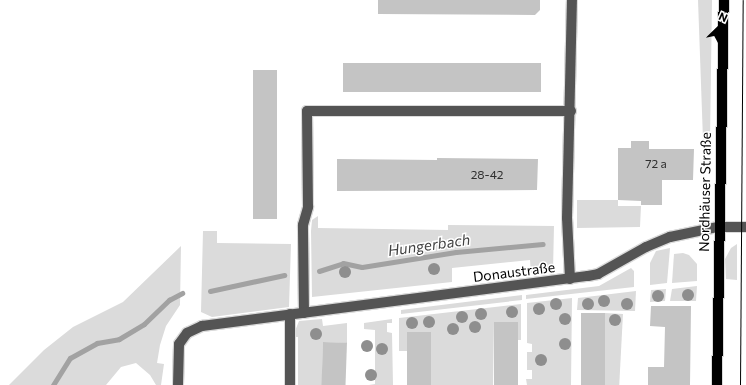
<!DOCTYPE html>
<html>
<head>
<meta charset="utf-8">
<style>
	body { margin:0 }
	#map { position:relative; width:746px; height:385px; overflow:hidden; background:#fff; font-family:Commissioner,sans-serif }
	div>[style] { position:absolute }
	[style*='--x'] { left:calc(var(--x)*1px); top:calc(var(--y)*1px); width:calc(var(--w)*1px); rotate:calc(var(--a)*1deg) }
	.green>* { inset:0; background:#dbdbdb; transform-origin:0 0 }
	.stream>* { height:5px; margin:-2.5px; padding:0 2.5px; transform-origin:2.5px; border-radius:2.5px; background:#a2a2a2 }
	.building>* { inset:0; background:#c4c4c4; transform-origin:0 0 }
	.roads { filter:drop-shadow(1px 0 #dbdbdb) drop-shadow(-1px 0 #dbdbdb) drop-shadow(0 1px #dbdbdb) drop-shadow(0 -1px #dbdbdb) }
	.minor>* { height:10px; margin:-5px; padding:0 5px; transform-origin:5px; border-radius:5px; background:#545454 }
	.major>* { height:10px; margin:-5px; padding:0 5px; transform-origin:5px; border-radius:5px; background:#000 }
	.tram>* { height:1px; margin:-0.5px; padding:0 0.5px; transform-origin:0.5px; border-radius:0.5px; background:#000 }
	.trees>* { width:12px; height:12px; margin:-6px; border-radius:50%; background:#8e8e8e }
	span { translate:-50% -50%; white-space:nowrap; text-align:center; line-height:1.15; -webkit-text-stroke:3px #fff; paint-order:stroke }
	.number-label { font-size:12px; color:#313131 }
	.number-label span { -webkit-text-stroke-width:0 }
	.street-label { font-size:14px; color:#000 }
	.water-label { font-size:15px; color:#434343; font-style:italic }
	.north { position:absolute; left:698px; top:8px; width:40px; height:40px; -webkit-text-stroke:3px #fff; paint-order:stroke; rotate:25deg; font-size:11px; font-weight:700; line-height:16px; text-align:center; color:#000 }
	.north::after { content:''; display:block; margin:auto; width:14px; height:18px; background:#000; clip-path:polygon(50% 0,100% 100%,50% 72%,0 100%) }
</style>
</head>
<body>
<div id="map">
	<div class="green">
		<i style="clip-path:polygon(698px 0,712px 0,710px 140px,703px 140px)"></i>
		<i style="clip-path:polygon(577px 200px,618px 200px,618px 206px,641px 206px,640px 227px,577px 228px)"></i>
		<i style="clip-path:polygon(318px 216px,318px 228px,448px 230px,448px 225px,554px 226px,553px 271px,531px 273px,530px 260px,452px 268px,452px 282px,312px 297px,311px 231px,312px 220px)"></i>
		<i style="clip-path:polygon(203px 231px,217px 231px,217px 243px,291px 244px,289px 307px,212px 317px,201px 312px)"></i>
		<i style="clip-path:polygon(737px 244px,737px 280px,726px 279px,725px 259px,731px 248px)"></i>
		<i style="clip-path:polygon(181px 246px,180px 305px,166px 326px,160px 345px,157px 363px,164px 364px,161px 385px,156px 385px,150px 375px,136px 363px,121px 367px,106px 385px,9px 385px,44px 350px,73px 327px,123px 302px)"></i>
		<i style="clip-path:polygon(670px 248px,667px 283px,650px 285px,650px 263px,656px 251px)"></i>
		<i style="clip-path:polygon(683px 253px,689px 255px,697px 264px,697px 281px,672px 283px,674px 254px)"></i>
		<i style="clip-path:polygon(631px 268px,634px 271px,634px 287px,526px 299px,526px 295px,599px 286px)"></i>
		<i style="clip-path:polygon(697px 286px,696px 301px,670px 301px,672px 289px)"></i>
		<i style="clip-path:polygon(666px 289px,665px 301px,650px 302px,651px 290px)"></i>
		<i style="clip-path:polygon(636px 291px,635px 311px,577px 310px,578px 298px)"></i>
		<i style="clip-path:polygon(522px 295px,522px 300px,401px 314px,401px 310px)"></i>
		<i style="clip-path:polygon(572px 298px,571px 385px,527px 385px,526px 379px,532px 379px,532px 370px,527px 370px,527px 352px,532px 352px,532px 344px,527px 343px,527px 303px)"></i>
		<i style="clip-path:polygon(521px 304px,521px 340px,518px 340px,518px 322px,494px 322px,493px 385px,430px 385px,431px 332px,407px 332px,407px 351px,399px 351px,399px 318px)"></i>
		<i style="left:605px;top:313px;width:18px;height:72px;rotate:3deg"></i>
		<i style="clip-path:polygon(322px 319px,323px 326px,347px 323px,347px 343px,323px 342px,322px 385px,298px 385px,298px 337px,295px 337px,295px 331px,299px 321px)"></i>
		<i style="clip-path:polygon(392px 319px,392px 323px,387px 323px,387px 332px,392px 333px,393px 385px,369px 385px,375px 384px,375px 330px,364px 329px,364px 323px)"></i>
	</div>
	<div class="stream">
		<i style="--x:319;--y:271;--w:25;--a:-18"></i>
		<i style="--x:343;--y:263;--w:19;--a:12"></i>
		<i style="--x:362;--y:267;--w:95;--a:-9.1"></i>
		<i style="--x:456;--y:252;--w:87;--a:-5.3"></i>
		<i style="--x:210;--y:291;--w:76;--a:-12.2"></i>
		<i style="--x:53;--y:385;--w:32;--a:-58"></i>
		<i style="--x:70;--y:358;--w:31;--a:-29"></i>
		<i style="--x:97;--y:343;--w:22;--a:-10"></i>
		<i style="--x:119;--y:339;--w:29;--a:-31"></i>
		<i style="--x:144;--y:324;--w:35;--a:-44"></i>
		<i style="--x:169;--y:300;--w:15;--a:-28"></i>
	</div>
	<div class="building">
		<i style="clip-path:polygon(378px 0,540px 0,540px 10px,535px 15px,378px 14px)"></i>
		<i style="left:343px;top:63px;width:198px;height:29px"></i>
		<i style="left:253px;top:70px;width:24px;height:149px"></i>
		<i style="clip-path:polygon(631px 141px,649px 141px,649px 149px,694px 149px,693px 180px,662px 180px,662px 205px,641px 205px,641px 201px,618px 200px,618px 148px,631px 148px)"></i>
		<i style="clip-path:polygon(437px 158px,538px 159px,537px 190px,337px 191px,337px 159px,437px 160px)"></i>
		<i style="clip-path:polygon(651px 306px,691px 306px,690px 385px,648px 385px,648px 367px,664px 367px,665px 327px,650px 326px)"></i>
		<i style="left:581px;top:313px;width:24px;height:72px"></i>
		<i style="left:494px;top:322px;width:24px;height:63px"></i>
		<i style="left:407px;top:332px;width:24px;height:53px"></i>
		<i style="left:323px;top:342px;width:24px;height:43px;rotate:2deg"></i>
	</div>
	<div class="roads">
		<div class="minor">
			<i style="--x:570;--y:279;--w:61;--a:-92.8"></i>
			<i style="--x:567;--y:218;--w:218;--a:-88.7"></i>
			<i style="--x:304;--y:313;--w:88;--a:-90.7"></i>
			<i style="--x:303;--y:225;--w:19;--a:-74"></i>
			<i style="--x:308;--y:207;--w:96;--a:-90.6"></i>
			<i style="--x:307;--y:111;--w:264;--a:0"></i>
			<i style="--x:178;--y:385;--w:41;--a:-88.6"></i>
			<i style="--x:179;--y:344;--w:14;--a:-54"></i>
			<i style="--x:187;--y:333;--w:17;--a:-25"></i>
			<i style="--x:202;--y:326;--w:389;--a:-7.4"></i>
			<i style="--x:588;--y:276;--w:10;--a:-11"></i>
			<i style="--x:598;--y:274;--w:55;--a:-29.4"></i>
			<i style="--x:646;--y:247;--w:26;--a:-23"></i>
			<i style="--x:670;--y:237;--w:49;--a:-11.8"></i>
			<i style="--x:718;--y:227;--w:28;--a:0"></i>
			<i style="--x:290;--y:385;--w:71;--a:-90"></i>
		</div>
		<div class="major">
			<i style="--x:717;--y:385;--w:385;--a:-89"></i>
		</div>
	</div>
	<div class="tram">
		<i style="--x:740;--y:385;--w:385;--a:-89.6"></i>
	</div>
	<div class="trees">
		<i style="left:434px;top:269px"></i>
		<i style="left:345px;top:272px"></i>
		<i style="left:688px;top:295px"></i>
		<i style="left:658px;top:296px"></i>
		<i style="left:604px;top:301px"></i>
		<i style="left:556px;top:304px"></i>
		<i style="left:588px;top:304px"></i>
		<i style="left:627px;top:304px"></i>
		<i style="left:539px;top:309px"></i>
		<i style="left:512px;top:312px"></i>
		<i style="left:481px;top:314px"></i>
		<i style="left:462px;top:317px"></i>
		<i style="left:565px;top:319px"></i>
		<i style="left:615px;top:320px"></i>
		<i style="left:429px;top:322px"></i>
		<i style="left:412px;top:323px"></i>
		<i style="left:475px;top:327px"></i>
		<i style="left:453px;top:329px"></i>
		<i style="left:316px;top:334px"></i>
		<i style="left:565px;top:344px"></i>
		<i style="left:367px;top:346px"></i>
		<i style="left:382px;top:349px"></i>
		<i style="left:541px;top:360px"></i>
		<i style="left:371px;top:375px"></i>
	</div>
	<div class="number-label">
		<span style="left:656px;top:164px">72 a</span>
		<span style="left:487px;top:175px">28-42</span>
	</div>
	<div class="street-label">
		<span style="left:705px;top:192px;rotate:-89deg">Nordhäuser Straße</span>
		<span style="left:514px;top:272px;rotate:-7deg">Donaustraße</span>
	</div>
	<div class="water-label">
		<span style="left:429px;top:245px;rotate:-8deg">Hungerbach</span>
	</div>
	<div class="north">N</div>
</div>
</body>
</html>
